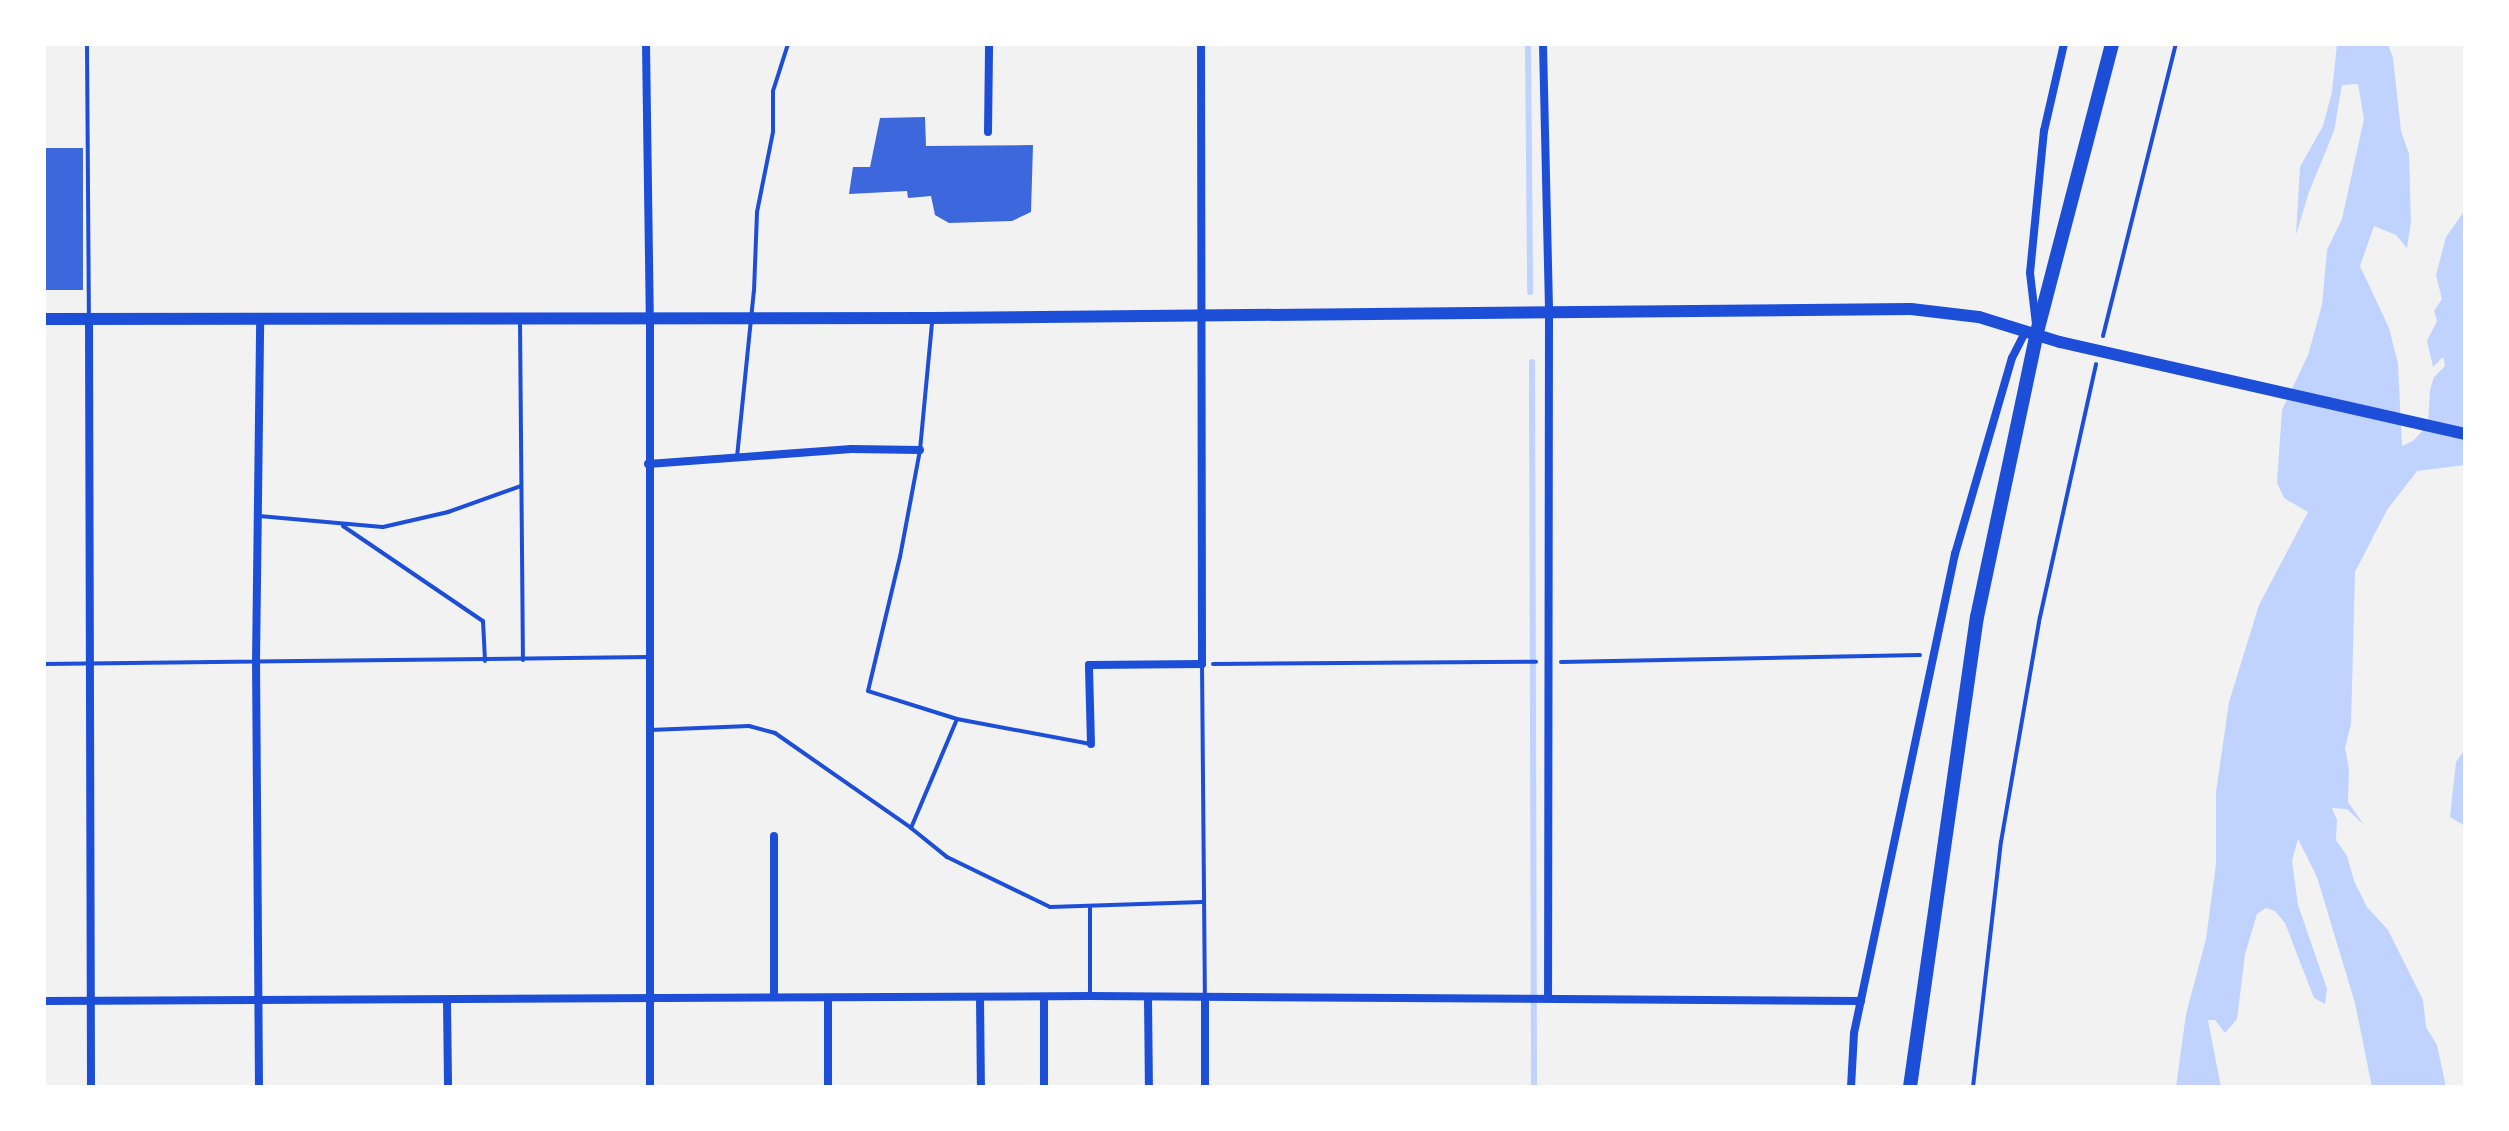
<!DOCTYPE html>
<html>
<head>
<meta charset="utf-8">
<style>
	body { margin:0 }
	#map { position:relative; width:2509px; height:1131px; overflow:hidden; background:#f2f2f2; font-family:"Exo 2",sans-serif }
	div>[style] { position:absolute }
	[style*='--x'] { left:calc(var(--x)*1px); top:calc(var(--y)*1px); width:calc(var(--w)*1px); rotate:calc(var(--a)*1deg) }
	.water>* { inset:0; background:#bfd3fe }
	.stream>* { height:6px; margin:-3px; padding:0 3px; transform-origin:3px; border-radius:3px; background:#bfd3fe }
	.building>* { inset:0; background:#3d67dc; transform-origin:0 0 }
	.path>* { height:4px; margin:-2px; padding:0 2px; transform-origin:2px; border-radius:2px; background:#1d4ed8 }
	.service>* { height:4px; margin:-2px; padding:0 2px; transform-origin:2px; border-radius:2px; background:#1d4ed8 }
	.minor>* { height:8px; margin:-4px; padding:0 4px; transform-origin:4px; border-radius:4px; background:#1d4ed8 }
	.secondary>* { height:12px; margin:-6px; padding:0 6px; transform-origin:6px; border-radius:6px; background:#1d4ed8 }
	.trunk>* { height:14px; margin:-7px; padding:0 7px; transform-origin:7px; border-radius:7px; background:#1d4ed8 }
	span { translate:-50% -50%; white-space:nowrap; text-align:center; line-height:1.15; -webkit-text-stroke:6px #fff; paint-order:stroke }
	.frame { position:absolute; inset:0; border:46px solid #fff; pointer-events:none }
</style>
</head>
<body>
<div id="map">
	<div class="water">
		<i style="clip-path:polygon(2337px 44px,2388px 44px,2393px 58px,2401px 131px,2409px 154px,2411px 222px,2407px 248px,2396px 235px,2374px 226px,2360px 266px,2389px 328px,2398px 364px,2402px 446px,2413px 441px,2428px 425px,2430px 390px,2434px 377px,2445px 366px,2443px 357px,2433px 367px,2427px 341px,2437px 321px,2434px 311px,2442px 299px,2436px 275px,2446px 237px,2465px 210px,2465px 465px,2417px 471px,2387px 510px,2355px 572px,2351px 724px,2345px 748px,2349px 769px,2348px 802px,2364px 825px,2347px 809px,2332px 808px,2337px 820px,2336px 840px,2347px 856px,2354px 881px,2367px 907px,2388px 930px,2423px 1000px,2426px 1027px,2437px 1045px,2446px 1087px,2372px 1087px,2355px 1003px,2317px 877px,2298px 839px,2292px 861px,2298px 905px,2327px 989px,2325px 1004px,2314px 998px,2285px 923px,2275px 911px,2266px 908px,2257px 914px,2245px 954px,2237px 1019px,2225px 1033px,2215px 1020px,2208px 1020px,2221px 1087px,2176px 1087px,2186px 1014px,2206px 939px,2216px 864px,2216px 792px,2229px 702px,2259px 605px,2308px 512px,2284px 498px,2277px 483px,2282px 410px,2308px 355px,2322px 305px,2327px 250px,2342px 219px,2364px 119px,2358px 84px,2342px 85px,2334px 131px,2309px 192px,2296px 235px,2300px 167px,2323px 126px,2332px 92px)"></i>
		<i style="clip-path:polygon(2465px 749px,2465px 826px,2450px 817px,2456px 762px)"></i>
	</div>
	<div class="stream">
		<i style="--x:1528;--y:44;--w:248;--a:89.5"></i>
		<i style="--x:1532;--y:362;--w:725;--a:89.84"></i>
	</div>
	<div class="building">
		<i style="clip-path:polygon(925px 117px,926px 146px,1033px 145px,1031px 212px,1012px 221px,949px 223px,935px 215px,931px 196px,908px 198px,907px 191px,849px 194px,853px 167px,870px 167px,880px 118px)"></i>
		<i style="left:83px;top:148px;width:142px;height:39px;rotate:90deg"></i>
	</div>
	<div class="path">
		<i style="--x:2103;--y:336;--w:301;--a:-76"></i>
		<i style="--x:1561;--y:662;--w:359;--a:-1.1"></i>
		<i style="--x:1213;--y:664;--w:323;--a:-0.4"></i>
		<i style="--x:1973;--y:1087;--w:247;--a:-83.5"></i>
		<i style="--x:2001;--y:842;--w:228;--a:-80.2"></i>
		<i style="--x:2040;--y:617;--w:259;--a:-77.5"></i>
	</div>
	<div class="service">
		<i style="--x:87;--y:44;--w:274;--a:89.6"></i>
		<i style="--x:520;--y:322;--w:338;--a:89.5"></i>
		<i style="--x:737;--y:457;--w:167;--a:-84.2"></i>
		<i style="--x:754;--y:291;--w:79;--a:-87.8"></i>
		<i style="--x:757;--y:212;--w:82;--a:-78.7"></i>
		<i style="--x:773;--y:132;--w:41;--a:-90"></i>
		<i style="--x:773;--y:91;--w:49;--a:-72.3"></i>
		<i style="--x:259;--y:516;--w:124;--a:5.1"></i>
		<i style="--x:383;--y:527;--w:67;--a:-13"></i>
		<i style="--x:448;--y:512;--w:77;--a:-19.6"></i>
		<i style="--x:343;--y:526;--w:169;--a:34.2"></i>
		<i style="--x:483;--y:621;--w:40;--a:87.1"></i>
		<i style="--x:44;--y:664;--w:604;--a:-0.66"></i>
		<i style="--x:1202;--y:664;--w:333;--a:89.5"></i>
		<i style="--x:957;--y:719;--w:136;--a:10.6"></i>
		<i style="--x:650;--y:730;--w:99;--a:-2.3"></i>
		<i style="--x:749;--y:726;--w:27;--a:15"></i>
		<i style="--x:775;--y:733;--w:166;--a:34.9"></i>
		<i style="--x:911;--y:828;--w:118;--a:-67.1"></i>
		<i style="--x:957;--y:719;--w:93;--a:-162.5"></i>
		<i style="--x:868;--y:691;--w:138;--a:-76.6"></i>
		<i style="--x:900;--y:557;--w:109;--a:-79.4"></i>
		<i style="--x:920;--y:450;--w:129;--a:-84.6"></i>
		<i style="--x:911;--y:828;--w:46;--a:38.9"></i>
		<i style="--x:947;--y:857;--w:114;--a:25.9"></i>
		<i style="--x:1050;--y:907;--w:152;--a:-1.9"></i>
		<i style="--x:1090;--y:906;--w:89;--a:90"></i>
	</div>
	<div class="minor">
		<i style="--x:646;--y:44;--w:274;--a:89.2"></i>
		<i style="--x:650;--y:318;--w:769;--a:90"></i>
		<i style="--x:1543;--y:44;--w:269;--a:88.7"></i>
		<i style="--x:1549;--y:313;--w:685;--a:90.08"></i>
		<i style="--x:988;--y:132;--w:88;--a:-89.3"></i>
		<i style="--x:89;--y:319;--w:768;--a:89.85"></i>
		<i style="--x:2036;--y:324;--w:51;--a:-96.7"></i>
		<i style="--x:2030;--y:273;--w:143;--a:-84.4"></i>
		<i style="--x:2044;--y:131;--w:89;--a:-77.1"></i>
		<i style="--x:648;--y:464;--w:204;--a:-4.2"></i>
		<i style="--x:851;--y:449;--w:69;--a:0.8"></i>
		<i style="--x:1091;--y:744;--w:79;--a:-91.5"></i>
		<i style="--x:1089;--y:665;--w:113;--a:-0.5"></i>
		<i style="--x:1202;--y:664;--w:620;--a:-90.09"></i>
		<i style="--x:774;--y:836;--w:161;--a:90"></i>
		<i style="--x:828;--y:998;--w:89;--a:90"></i>
		<i style="--x:980;--y:998;--w:89;--a:89.4"></i>
		<i style="--x:1148;--y:998;--w:89;--a:89.4"></i>
		<i style="--x:44;--y:1001;--w:1046;--a:-0.27"></i>
		<i style="--x:1090;--y:996;--w:771;--a:0.37"></i>
		<i style="--x:447;--y:1001;--w:86;--a:89.3"></i>
		<i style="--x:259;--y:1087;--w:424;--a:-90.4"></i>
		<i style="--x:256;--y:663;--w:345;--a:-89.3"></i>
		<i style="--x:1044;--y:1087;--w:90;--a:-90"></i>
		<i style="--x:1205;--y:1087;--w:90;--a:-90"></i>
		<i style="--x:1851;--y:1087;--w:54;--a:-86.8"></i>
		<i style="--x:1854;--y:1033;--w:490;--a:-78.1"></i>
		<i style="--x:1955;--y:554;--w:204;--a:-73.8"></i>
		<i style="--x:2012;--y:358;--w:31;--a:-63"></i>
	</div>
	<div class="secondary">
		<i style="--x:44;--y:319;--w:889;--a:-0.06"></i>
		<i style="--x:933;--y:318;--w:978;--a:-0.53"></i>
		<i style="--x:1911;--y:309;--w:68;--a:6.7"></i>
		<i style="--x:1979;--y:317;--w:85;--a:17.2"></i>
		<i style="--x:2060;--y:342;--w:415;--a:12.8"></i>
	</div>
	<div class="trunk">
		<i style="--x:1910;--y:1087;--w:475;--a:-81.9"></i>
		<i style="--x:1977;--y:617;--w:291;--a:-78.1"></i>
		<i style="--x:2037;--y:332;--w:298;--a:-75.4"></i>
	</div>
	<div class="frame"></div>
</div>
</body>
</html>
